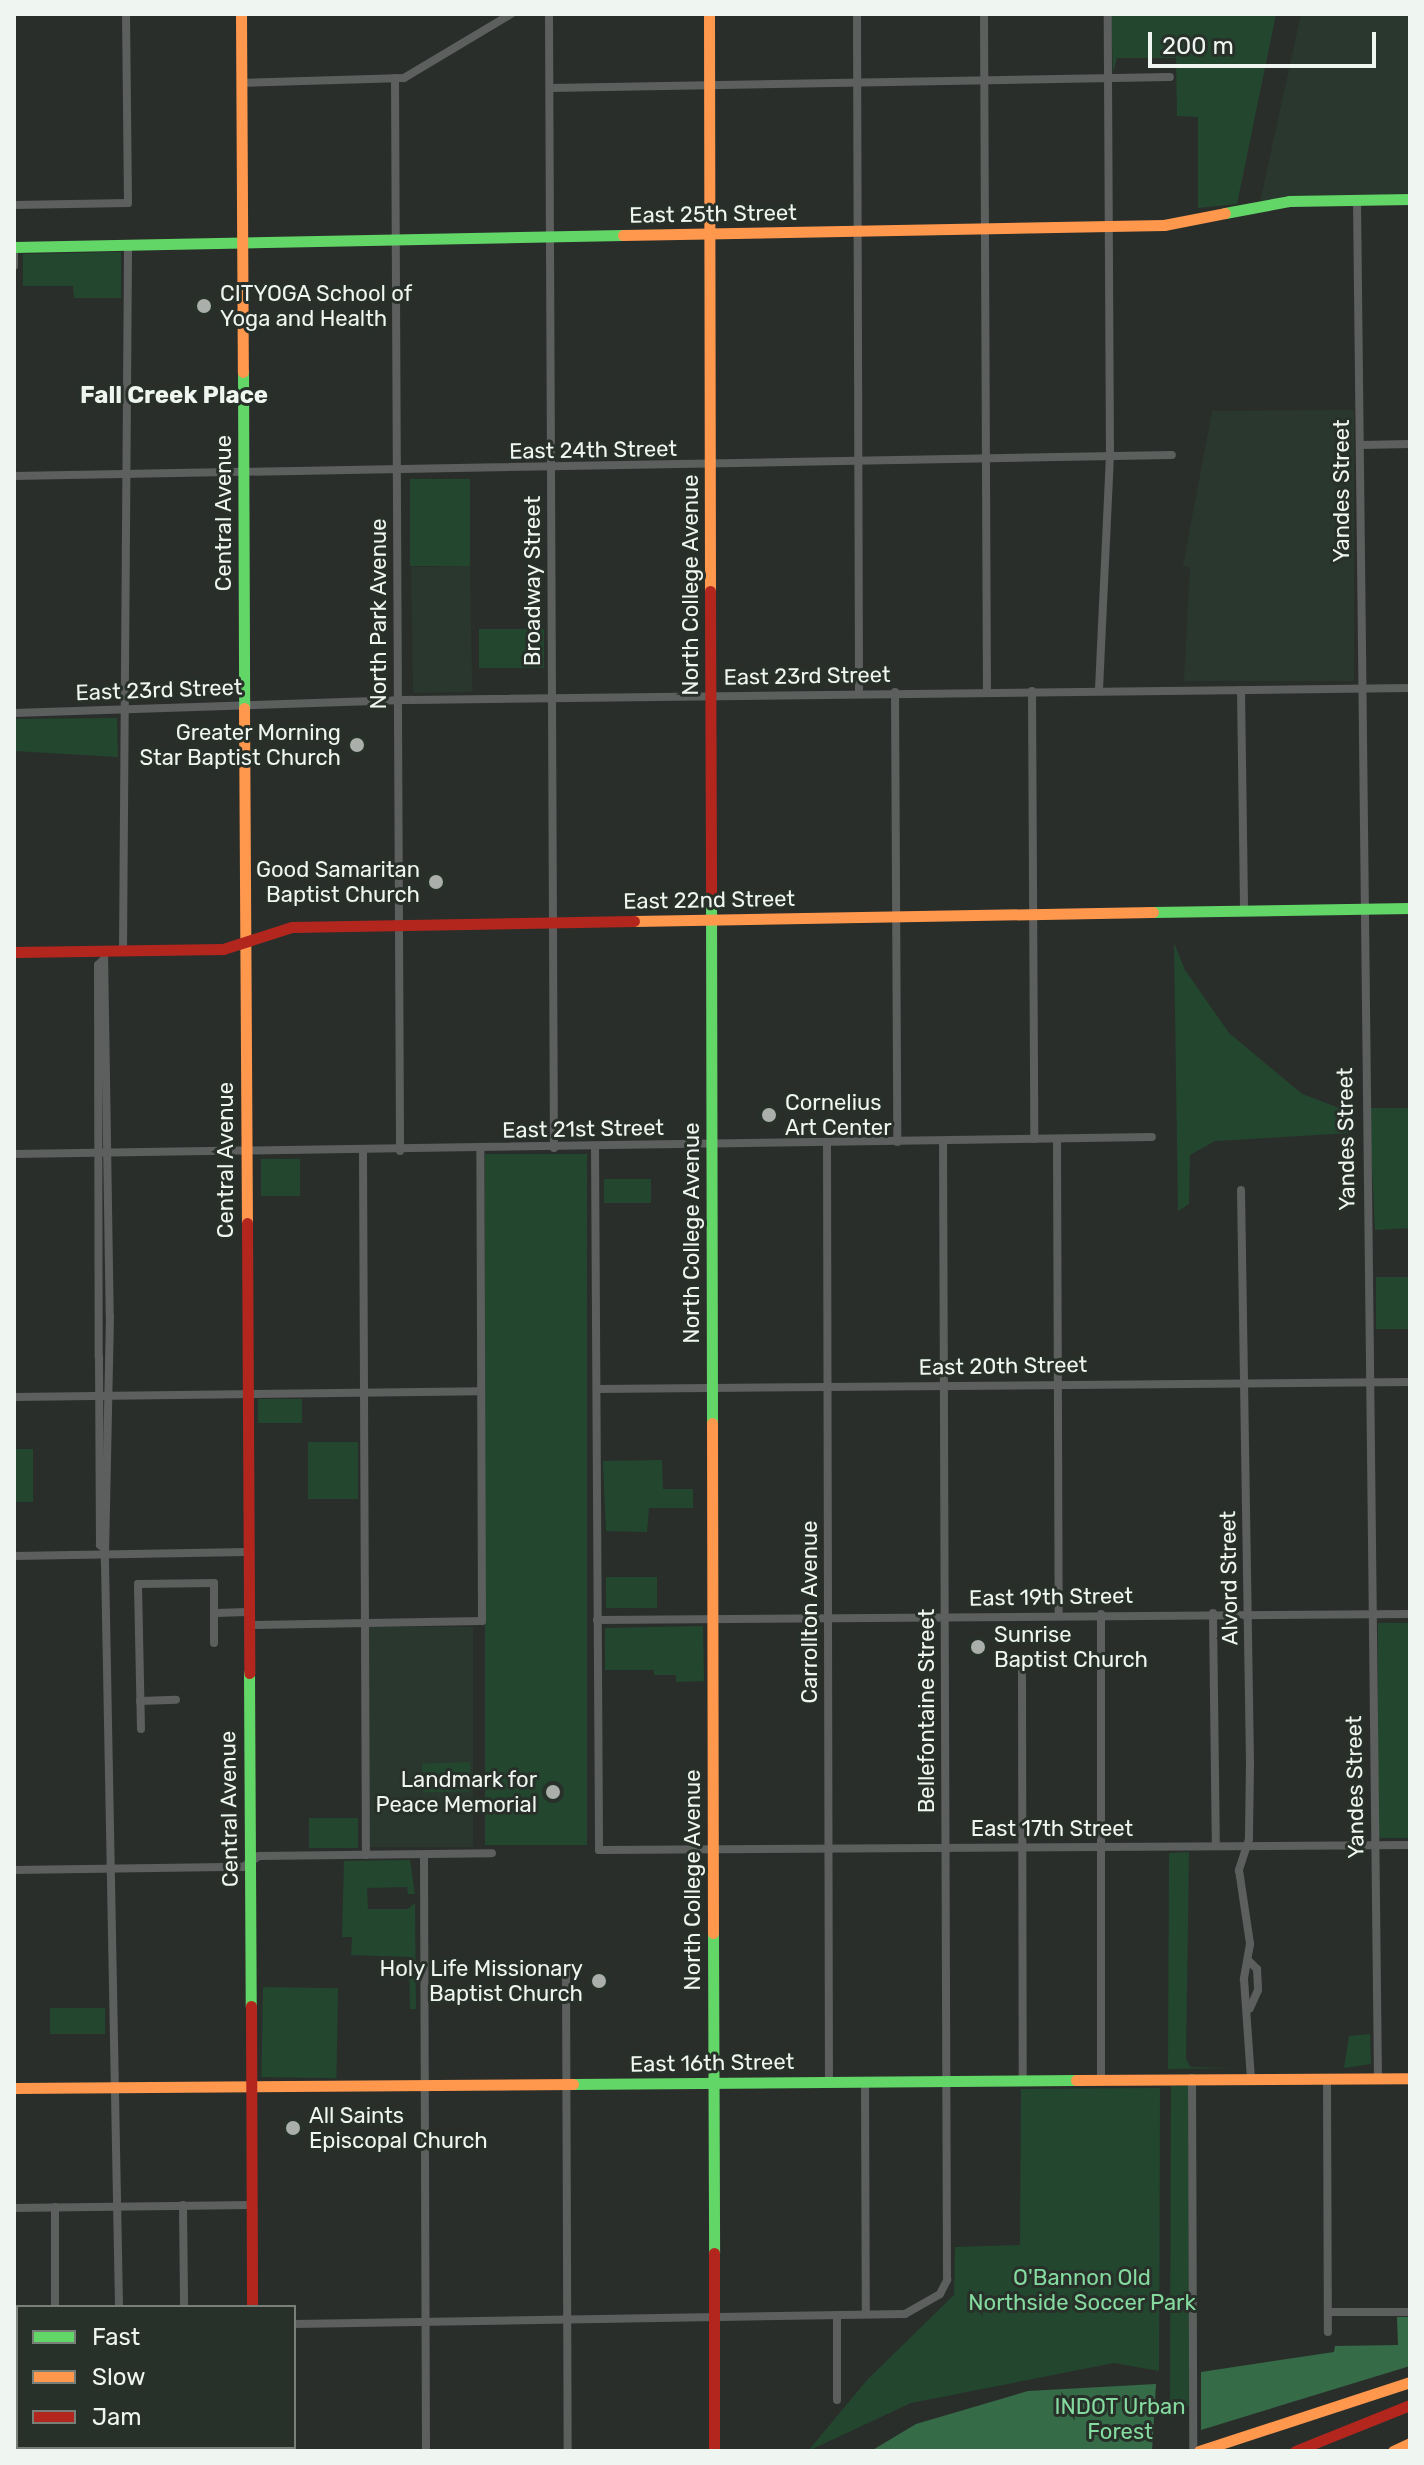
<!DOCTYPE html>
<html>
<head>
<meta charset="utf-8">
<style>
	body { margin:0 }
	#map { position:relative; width:1424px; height:2465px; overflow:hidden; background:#2a2e2b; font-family:Rubik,sans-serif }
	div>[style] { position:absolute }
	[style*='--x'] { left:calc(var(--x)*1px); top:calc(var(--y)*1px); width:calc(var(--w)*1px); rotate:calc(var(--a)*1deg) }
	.built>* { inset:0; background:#2a372e; transform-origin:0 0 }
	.green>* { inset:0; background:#23462f; transform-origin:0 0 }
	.forest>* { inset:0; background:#366b48 }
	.street>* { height:8px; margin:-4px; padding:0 4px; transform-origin:4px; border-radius:4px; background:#5c5f5d }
	.fast>* { height:11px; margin:-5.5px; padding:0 5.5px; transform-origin:5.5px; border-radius:5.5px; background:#63d668 }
	.slow>* { height:11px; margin:-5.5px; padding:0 5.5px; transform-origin:5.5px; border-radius:5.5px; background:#ff974d }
	.jam>* { height:11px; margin:-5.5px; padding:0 5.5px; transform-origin:5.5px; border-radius:5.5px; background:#b3261e }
	.dots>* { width:22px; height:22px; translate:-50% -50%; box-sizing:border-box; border:4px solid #28302a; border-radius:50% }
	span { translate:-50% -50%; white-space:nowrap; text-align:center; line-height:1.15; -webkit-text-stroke:6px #28302a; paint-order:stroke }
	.street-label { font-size:22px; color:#eff5f0 }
	.poi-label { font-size:22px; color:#eff5f0 }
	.left { translate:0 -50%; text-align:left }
	.right { translate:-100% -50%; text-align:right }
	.park-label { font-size:22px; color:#85db9f }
	.neighbourhood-label { font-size:24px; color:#eff5f0; font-weight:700 }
	.frame { position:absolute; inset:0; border:16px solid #eff5f0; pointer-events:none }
	.legend { position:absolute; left:16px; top:2305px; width:280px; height:144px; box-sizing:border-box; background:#28302a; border:2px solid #787f79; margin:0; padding:10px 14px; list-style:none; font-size:24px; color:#eff5f0 }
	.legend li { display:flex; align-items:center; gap:16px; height:40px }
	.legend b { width:40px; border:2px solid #787f79 }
	.scale { position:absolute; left:1148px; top:32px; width:228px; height:36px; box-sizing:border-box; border:4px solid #eff5f0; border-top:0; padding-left:10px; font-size:24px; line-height:28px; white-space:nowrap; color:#eff5f0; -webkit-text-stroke:6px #28302a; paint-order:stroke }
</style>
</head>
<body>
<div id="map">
	<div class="built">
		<i style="clip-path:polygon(1301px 14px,1410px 14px,1410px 193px,1260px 202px)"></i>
		<i style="clip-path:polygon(1354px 410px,1354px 681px,1184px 681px,1190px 567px,1183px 566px,1212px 411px)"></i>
		<i style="left:470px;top:566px;width:126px;height:59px;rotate:89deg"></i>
		<i style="left:473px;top:1627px;width:220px;height:105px;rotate:90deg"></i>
	</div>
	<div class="green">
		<i style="clip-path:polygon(1111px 14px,1276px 14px,1237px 204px,1198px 208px,1198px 117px,1177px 116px,1176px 58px,1117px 58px,1113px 73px)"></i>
		<i style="clip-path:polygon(121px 252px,121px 298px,74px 298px,73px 286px,23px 286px,23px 254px)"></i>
		<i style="left:410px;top:479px;width:60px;height:87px"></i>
		<i style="left:479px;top:629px;width:65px;height:39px"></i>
		<i style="clip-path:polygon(117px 718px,118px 757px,14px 751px,14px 719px)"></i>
		<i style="clip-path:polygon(1174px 943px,1185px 970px,1229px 1033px,1302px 1094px,1350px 1112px,1351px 1133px,1215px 1141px,1190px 1155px,1189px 1204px,1178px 1211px)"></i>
		<i style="clip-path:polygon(1369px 1108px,1410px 1108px,1410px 1228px,1375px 1230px)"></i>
		<i style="left:587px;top:1154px;width:691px;height:102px;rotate:90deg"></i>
		<i style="left:261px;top:1159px;width:39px;height:37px"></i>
		<i style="left:651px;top:1179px;width:24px;height:47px;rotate:90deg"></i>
		<i style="left:1376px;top:1277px;width:34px;height:52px"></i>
		<i style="left:258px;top:1399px;width:44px;height:24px"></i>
		<i style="left:308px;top:1442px;width:50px;height:57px"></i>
		<i style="left:14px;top:1449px;width:19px;height:53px"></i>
		<i style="clip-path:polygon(662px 1460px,663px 1489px,693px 1489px,693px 1508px,649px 1508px,647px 1532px,606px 1531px,603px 1461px)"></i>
		<i style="left:606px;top:1577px;width:51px;height:31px"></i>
		<i style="left:1378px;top:1623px;width:32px;height:215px"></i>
		<i style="clip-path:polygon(703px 1626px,704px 1681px,676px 1682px,676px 1675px,654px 1675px,654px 1670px,605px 1670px,605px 1628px)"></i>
		<i style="left:470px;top:1762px;width:29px;height:48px;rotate:88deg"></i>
		<i style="left:358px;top:1818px;width:30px;height:49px;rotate:90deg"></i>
		<i style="clip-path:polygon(1189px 1852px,1186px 2058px,1190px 2067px,1236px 2068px,1168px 2069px,1169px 1853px)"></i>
		<i style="clip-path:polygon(410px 1860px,415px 1894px,408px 1894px,407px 1887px,367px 1888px,368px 1909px,408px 1909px,415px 1903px,416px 2009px,410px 2009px,409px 1957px,351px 1955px,352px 1937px,342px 1937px,344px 1861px)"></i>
		<i style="left:263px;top:1987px;width:75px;height:90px;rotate:1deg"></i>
		<i style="left:105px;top:2008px;width:26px;height:55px;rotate:90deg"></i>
		<i style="clip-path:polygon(1370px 2034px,1371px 2064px,1344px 2068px,1349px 2036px)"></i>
		<i style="clip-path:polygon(1171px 2086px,1188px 2086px,1191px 2406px,1170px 2409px)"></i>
		<i style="clip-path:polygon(1160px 2088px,1159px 2371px,1114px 2363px,911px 2403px,808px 2451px,868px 2379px,954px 2295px,955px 2247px,1020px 2245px,1021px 2089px)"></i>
	</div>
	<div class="forest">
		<i style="clip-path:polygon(1397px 2317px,1410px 2317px,1410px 2366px,1201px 2430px,1201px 2372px,1334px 2352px,1335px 2346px,1398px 2345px)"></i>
		<i style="clip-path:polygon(1156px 2384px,1152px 2451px,871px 2451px,916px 2424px,1028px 2391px)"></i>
	</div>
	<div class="street">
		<i style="--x:549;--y:14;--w:1134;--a:89.75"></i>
		<i style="--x:857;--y:14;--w:679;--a:89.83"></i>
		<i style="--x:984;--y:14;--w:677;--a:89.75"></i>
		<i style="--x:395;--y:78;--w:1073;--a:89.73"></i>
		<i style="--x:241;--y:83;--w:163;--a:-1.8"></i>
		<i style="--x:404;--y:78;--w:125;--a:-30.9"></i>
		<i style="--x:550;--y:88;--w:620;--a:-1.02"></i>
		<i style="--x:1357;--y:200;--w:1878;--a:89.36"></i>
		<i style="--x:14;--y:205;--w:114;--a:-1"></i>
		<i style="--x:128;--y:203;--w:189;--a:-90.6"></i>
		<i style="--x:14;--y:266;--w:19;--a:-90"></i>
		<i style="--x:1361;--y:445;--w:49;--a:-1.2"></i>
		<i style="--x:14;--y:476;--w:1158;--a:-1.04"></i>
		<i style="--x:1099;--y:689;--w:232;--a:-87.3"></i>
		<i style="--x:1110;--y:457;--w:443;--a:-90.3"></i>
		<i style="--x:1241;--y:690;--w:219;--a:89.2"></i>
		<i style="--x:1032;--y:691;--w:448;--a:89.7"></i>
		<i style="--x:895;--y:692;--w:450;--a:89.7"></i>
		<i style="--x:14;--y:713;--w:398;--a:-1.9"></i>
		<i style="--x:412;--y:700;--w:998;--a:-0.69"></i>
		<i style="--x:104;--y:951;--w:365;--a:89.1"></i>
		<i style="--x:110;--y:1316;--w:247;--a:91.2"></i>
		<i style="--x:105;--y:1563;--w:744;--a:88.92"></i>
		<i style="--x:123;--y:951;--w:706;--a:-89.59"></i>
		<i style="--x:104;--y:959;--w:8;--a:135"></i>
		<i style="--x:98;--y:965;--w:392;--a:89.9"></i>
		<i style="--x:99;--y:1357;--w:188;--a:89.7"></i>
		<i style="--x:100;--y:1545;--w:6;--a:39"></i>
		<i style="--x:1057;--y:1139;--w:475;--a:89.8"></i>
		<i style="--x:827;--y:1143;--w:939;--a:89.88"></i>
		<i style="--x:595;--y:1147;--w:703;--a:89.67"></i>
		<i style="--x:599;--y:1850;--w:811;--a:-0.35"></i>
		<i style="--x:363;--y:1151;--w:704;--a:89.76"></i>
		<i style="--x:14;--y:1154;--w:1138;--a:-0.86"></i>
		<i style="--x:1241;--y:1190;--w:573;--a:89.1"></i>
		<i style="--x:1250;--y:1763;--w:76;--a:90.8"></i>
		<i style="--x:1249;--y:1839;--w:33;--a:108"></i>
		<i style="--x:1239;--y:1870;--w:75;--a:81.5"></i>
		<i style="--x:1250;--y:1944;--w:36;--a:100"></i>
		<i style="--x:1244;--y:1979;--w:99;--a:86"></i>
		<i style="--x:597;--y:1389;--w:813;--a:-0.49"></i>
		<i style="--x:14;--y:1397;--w:467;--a:-0.7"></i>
		<i style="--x:14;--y:1556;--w:233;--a:-1"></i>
		<i style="--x:216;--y:1613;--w:31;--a:-2"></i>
		<i style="--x:1213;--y:1613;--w:233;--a:89.3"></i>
		<i style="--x:1101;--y:1614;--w:465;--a:90"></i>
		<i style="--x:597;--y:1620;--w:813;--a:-0.42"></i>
		<i style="--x:248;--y:1625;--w:234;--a:-1"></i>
		<i style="--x:482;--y:1621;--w:472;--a:-90.2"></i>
		<i style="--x:1022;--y:1666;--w:414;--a:89.9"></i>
		<i style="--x:140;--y:1701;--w:36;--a:-2"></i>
		<i style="--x:141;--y:1729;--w:145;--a:-91.2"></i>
		<i style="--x:138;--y:1584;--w:76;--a:-0.8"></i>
		<i style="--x:214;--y:1583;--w:60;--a:90"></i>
		<i style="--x:424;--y:1855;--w:596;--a:89.81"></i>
		<i style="--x:14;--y:1870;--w:229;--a:-0.8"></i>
		<i style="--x:243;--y:1867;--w:19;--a:-35"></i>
		<i style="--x:259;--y:1856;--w:233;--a:-0.7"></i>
		<i style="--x:1250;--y:1962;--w:10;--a:45"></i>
		<i style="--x:1257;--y:1969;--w:21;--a:87"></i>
		<i style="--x:1258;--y:1990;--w:20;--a:114"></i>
		<i style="--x:566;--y:1970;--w:481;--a:89.8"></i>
		<i style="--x:1192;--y:2078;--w:373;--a:89.8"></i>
		<i style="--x:1327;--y:2078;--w:254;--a:89.8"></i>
		<i style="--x:865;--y:2081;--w:233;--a:89.8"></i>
		<i style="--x:183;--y:2205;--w:102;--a:89.4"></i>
		<i style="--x:55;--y:2207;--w:100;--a:90"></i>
		<i style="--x:14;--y:2208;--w:237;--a:-0.7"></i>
		<i style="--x:1328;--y:2312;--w:82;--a:0"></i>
		<i style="--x:837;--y:2315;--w:85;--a:90"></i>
		<i style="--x:294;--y:2324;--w:611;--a:-0.94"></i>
		<i style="--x:905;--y:2314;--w:40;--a:-29.7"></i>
		<i style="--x:940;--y:2294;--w:16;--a:-63"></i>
		<i style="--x:947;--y:2280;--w:1139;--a:-90.2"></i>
		<i style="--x:56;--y:2447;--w:4;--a:90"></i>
		<i style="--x:120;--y:2447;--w:4;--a:90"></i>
		<i style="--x:184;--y:2447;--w:4;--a:90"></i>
	</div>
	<div class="fast">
		<i style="--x:1225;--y:213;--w:65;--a:-10.6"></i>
		<i style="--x:1289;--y:201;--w:121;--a:-0.9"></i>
		<i style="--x:14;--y:247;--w:609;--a:-1.13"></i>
		<i style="--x:243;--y:372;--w:336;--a:89.8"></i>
		<i style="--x:711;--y:892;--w:531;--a:89.89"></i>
		<i style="--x:1153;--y:912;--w:257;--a:-0.9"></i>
		<i style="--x:249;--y:1673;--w:333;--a:89.7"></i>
		<i style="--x:713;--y:1933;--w:320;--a:89.8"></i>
		<i style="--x:573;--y:2084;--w:503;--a:-0.46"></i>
	</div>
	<div class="slow">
		<i style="--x:241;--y:14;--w:358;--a:89.7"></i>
		<i style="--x:709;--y:14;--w:577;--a:89.9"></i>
		<i style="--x:623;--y:235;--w:541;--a:-1.06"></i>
		<i style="--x:1164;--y:225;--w:62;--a:-11.1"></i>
		<i style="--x:244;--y:708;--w:515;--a:89.67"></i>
		<i style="--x:634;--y:921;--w:519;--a:-0.99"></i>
		<i style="--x:712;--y:1423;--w:510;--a:89.89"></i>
		<i style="--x:1076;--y:2080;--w:334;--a:-0.3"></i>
		<i style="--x:14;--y:2088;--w:559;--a:-0.41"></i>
		<i style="--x:253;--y:2447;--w:4;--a:90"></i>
		<i style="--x:1199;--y:2451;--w:222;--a:-18.1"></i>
		<i style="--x:1393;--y:2451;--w:19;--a:-25"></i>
	</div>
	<div class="jam">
		<i style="--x:710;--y:591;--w:301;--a:89.8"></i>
		<i style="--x:14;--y:952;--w:209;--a:-0.8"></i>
		<i style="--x:223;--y:949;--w:72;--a:-17.7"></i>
		<i style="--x:292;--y:927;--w:342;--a:-1"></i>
		<i style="--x:247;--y:1223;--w:450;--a:89.7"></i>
		<i style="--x:251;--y:2006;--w:301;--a:89.8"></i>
		<i style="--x:714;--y:2253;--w:198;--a:90"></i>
		<i style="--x:1295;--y:2451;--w:124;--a:-21.8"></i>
	</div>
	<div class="dots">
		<i style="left:204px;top:306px;background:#aaafab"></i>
		<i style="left:357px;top:745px;background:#aaafab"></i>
		<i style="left:436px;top:882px;background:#aaafab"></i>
		<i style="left:769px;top:1115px;background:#aaafab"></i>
		<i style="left:978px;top:1647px;background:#aaafab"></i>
		<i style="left:553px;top:1792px;background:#aaafab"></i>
		<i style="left:599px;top:1981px;background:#aaafab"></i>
		<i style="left:293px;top:2128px;background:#aaafab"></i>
	</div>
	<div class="street-label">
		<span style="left:713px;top:214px;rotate:-1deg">East 25th Street</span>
		<span style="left:593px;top:450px;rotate:-1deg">East 24th Street</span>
		<span style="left:1342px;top:491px;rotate:-90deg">Yandes Street</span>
		<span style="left:224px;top:513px;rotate:-90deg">Central Avenue</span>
		<span style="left:533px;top:581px;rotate:-90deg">Broadway Street</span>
		<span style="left:691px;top:585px;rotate:-90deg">North College Avenue</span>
		<span style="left:379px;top:614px;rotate:-90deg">North Park Avenue</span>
		<span style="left:807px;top:676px;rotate:-1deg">East 23rd Street</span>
		<span style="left:159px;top:690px;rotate:-2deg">East 23rd Street</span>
		<span style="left:709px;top:900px;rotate:-1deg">East 22nd Street</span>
		<span style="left:583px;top:1129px;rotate:-1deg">East 21st Street</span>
		<span style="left:1346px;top:1139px;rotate:-91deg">Yandes Street</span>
		<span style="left:226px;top:1160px;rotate:-90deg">Central Avenue</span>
		<span style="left:692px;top:1233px;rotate:-90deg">North College Avenue</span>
		<span style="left:1003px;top:1366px;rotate:-1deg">East 20th Street</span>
		<span style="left:1229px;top:1578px;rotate:-91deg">Alvord Street</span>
		<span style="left:1051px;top:1597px;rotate:-1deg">East 19th Street</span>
		<span style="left:810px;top:1612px;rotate:-90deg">Carrollton Avenue</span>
		<span style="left:927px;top:1711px;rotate:-90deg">Bellefontaine Street</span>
		<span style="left:1355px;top:1787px;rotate:-91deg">Yandes Street</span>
		<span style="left:229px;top:1809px;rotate:-91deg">Central Avenue</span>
		<span style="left:1052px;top:1829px">East 17th Street</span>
		<span style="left:693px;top:1880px;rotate:-90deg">North College Avenue</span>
		<span style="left:712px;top:2063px;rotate:-1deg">East 16th Street</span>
	</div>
	<div class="poi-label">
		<span class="left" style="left:220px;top:306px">CITYOGA School of<br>Yoga and Health</span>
		<span class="right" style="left:341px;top:745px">Greater Morning<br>Star Baptist Church</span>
		<span class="right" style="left:420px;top:882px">Good Samaritan<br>Baptist Church</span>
		<span class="left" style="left:785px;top:1115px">Cornelius<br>Art Center</span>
		<span class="left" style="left:994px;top:1647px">Sunrise<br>Baptist Church</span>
		<span class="right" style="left:537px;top:1792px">Landmark for<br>Peace Memorial</span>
		<span class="right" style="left:583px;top:1981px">Holy Life Missionary<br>Baptist Church</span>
		<span class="left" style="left:309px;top:2128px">All Saints<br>Episcopal Church</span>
	</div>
	<div class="park-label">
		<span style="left:1082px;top:2290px">O'Bannon Old<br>Northside Soccer Park</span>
		<span style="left:1120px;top:2419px">INDOT Urban<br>Forest</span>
	</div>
	<div class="neighbourhood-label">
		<span style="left:174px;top:396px">Fall Creek Place</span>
	</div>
	<div class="frame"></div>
	<ul class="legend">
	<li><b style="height:10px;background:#63d668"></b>Fast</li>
	<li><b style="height:10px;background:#ff974d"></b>Slow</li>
	<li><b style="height:10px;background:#b3261e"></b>Jam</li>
	</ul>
	<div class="scale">200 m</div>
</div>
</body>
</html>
